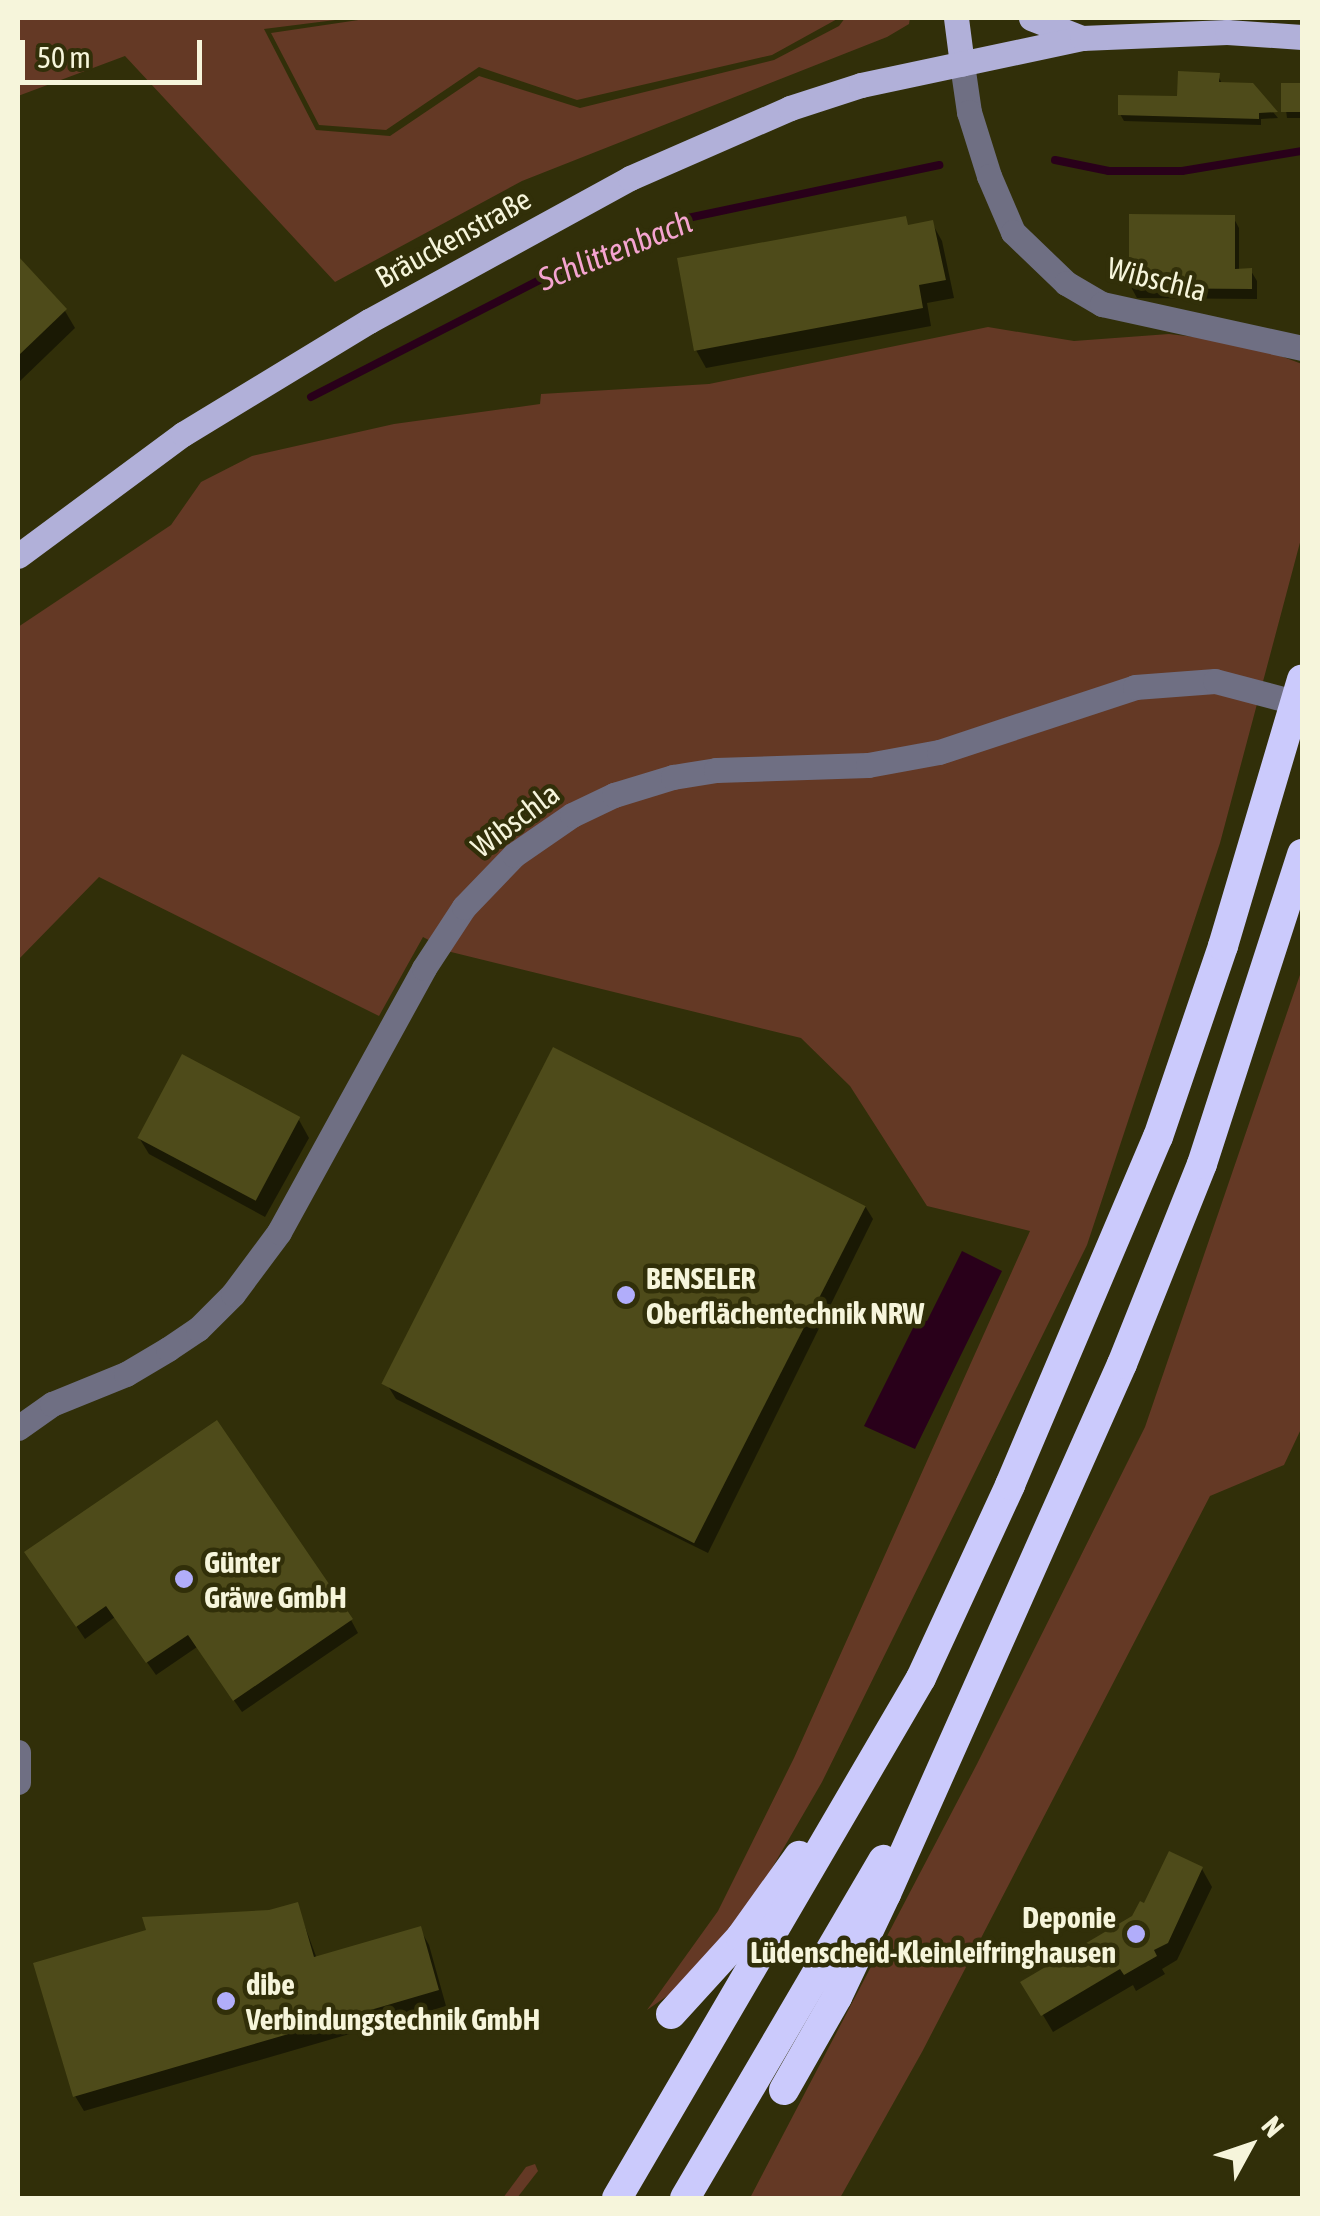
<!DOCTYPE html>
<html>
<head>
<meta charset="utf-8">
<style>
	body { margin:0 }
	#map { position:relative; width:1320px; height:2216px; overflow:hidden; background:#312f09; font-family:"Asap Condensed",sans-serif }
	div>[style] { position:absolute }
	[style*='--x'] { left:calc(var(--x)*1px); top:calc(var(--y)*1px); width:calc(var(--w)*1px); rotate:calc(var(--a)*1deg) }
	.green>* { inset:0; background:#643925 }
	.water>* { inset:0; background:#29001a }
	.shadow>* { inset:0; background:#0007 }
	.stream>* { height:8px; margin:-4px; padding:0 4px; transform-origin:4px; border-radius:4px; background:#29001a }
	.building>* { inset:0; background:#4e4b1a; transform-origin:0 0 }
	.street>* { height:25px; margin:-12.5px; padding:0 12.5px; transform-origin:12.5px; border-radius:12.5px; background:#6f6f83 }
	.primary>* { height:25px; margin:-12.5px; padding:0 12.5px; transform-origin:12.5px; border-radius:12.5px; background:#b1b0d9 }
	.highway>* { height:30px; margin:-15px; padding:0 15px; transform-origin:15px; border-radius:15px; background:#cbcafc }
	.highway-bridge>* { height:30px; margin:-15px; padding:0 15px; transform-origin:15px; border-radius:15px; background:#cbcafc }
	.dots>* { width:28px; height:28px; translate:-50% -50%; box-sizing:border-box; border:5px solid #312f09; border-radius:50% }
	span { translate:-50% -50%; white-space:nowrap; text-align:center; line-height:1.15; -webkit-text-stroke:9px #312f09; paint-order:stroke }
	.street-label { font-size:30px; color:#f6f5db }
	.poi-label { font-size:30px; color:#f6f5db; font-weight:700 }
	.left { translate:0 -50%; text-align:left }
	.right { translate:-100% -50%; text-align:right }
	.water-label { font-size:32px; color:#f5a4d0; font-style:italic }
	.frame { position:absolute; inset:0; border:20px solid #f6f5db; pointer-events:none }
	.north { position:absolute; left:1200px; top:2096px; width:100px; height:100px; -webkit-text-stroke:8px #312f09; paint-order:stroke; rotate:50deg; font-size:28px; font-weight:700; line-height:40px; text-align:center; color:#f6f5db }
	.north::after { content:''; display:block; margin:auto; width:35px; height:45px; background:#f6f5db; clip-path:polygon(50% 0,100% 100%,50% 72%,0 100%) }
	.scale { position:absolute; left:20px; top:40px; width:182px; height:45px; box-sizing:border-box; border:5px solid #f6f5db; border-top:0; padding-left:12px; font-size:30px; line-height:35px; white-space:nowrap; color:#f6f5db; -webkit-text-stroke:8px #312f09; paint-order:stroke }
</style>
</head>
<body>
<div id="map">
	<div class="green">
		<i style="clip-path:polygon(18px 18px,351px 18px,264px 29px,316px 130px,390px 136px,479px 76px,580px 108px,774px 60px,839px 26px,845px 18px,910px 18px,909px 24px,887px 37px,522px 181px,335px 282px,125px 56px,18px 96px)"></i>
		<i style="clip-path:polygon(372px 18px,839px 18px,772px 55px,577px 100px,479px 67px,386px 130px,319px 125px,271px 33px)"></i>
		<i style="clip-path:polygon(988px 327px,1074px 341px,1169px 334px,1246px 343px,1302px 364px,1302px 535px,1220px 843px,1087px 1245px,822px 1782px,743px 1918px,670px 1994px,647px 2010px,718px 1911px,794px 1758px,1030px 1231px,927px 1206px,850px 1086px,801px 1038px,451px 952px,423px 937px,379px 1016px,99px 877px,18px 960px,18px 627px,171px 525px,201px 482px,252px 456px,394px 424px,540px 404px,541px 394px,709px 384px)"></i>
		<i style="clip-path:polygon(1302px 969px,1302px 1427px,1284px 1465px,1210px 1496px,922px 2052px,840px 2198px,750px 2198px,977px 1764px,1145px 1427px)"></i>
		<i style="clip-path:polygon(535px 2164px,538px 2171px,517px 2198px,503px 2198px,526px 2167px)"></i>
	</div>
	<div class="water">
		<i style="clip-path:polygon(962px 1251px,1002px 1271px,915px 1449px,864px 1426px,918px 1318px,927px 1321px)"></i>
	</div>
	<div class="shadow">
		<i style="clip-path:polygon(1218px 75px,1222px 84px,1251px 85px,1278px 118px,1261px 119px,1261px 125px,1124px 121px,1120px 114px,1180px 98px)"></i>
		<i style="clip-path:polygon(1283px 85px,1302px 85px,1302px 118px,1287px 118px)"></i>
		<i style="clip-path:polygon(1233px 217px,1239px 228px,1239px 271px,1251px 271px,1257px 281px,1257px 299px,1137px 298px,1131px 287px)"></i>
		<i style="clip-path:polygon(932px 223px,942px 241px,954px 298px,927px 303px,931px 326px,706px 368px,696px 350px,909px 227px)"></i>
		<i style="clip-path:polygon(18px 260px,65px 311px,75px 328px,18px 383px)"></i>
		<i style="clip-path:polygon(299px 1120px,309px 1138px,265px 1217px,149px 1154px,138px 1136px)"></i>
		<i style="clip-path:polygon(865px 1206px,873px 1219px,708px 1553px,396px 1399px,388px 1386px)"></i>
		<i style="clip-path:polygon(35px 1565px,351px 1620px,358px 1633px,242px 1712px,197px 1647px,156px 1675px,115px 1617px,85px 1639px)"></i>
		<i style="clip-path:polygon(1202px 1869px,1212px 1887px,1177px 1960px,1162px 1969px,1165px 1974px,1136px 1991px,1133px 1985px,1053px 2032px,1024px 1983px,1134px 1918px)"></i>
		<i style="clip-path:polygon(297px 1905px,317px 1959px,420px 1929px,429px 1945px,446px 2006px,84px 2111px,75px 2096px)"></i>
	</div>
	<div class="stream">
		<i style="--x:1055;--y:160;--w:55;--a:11.5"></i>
		<i style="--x:1109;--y:171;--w:73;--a:0"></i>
		<i style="--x:1182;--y:171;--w:122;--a:-9.5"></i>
		<i style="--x:311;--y:397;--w:262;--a:-27.1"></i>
		<i style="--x:544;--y:278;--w:151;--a:-23"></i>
		<i style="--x:683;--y:219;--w:262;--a:-11.9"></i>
	</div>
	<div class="building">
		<i style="clip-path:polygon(1178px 71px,1220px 73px,1219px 82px,1253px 83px,1278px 112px,1259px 113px,1259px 119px,1118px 115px,1118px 95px,1177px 96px)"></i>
		<i style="left:1281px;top:83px;width:21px;height:29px"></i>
		<i style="clip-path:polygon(1129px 214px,1235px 215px,1235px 269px,1252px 268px,1252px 289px,1129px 288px)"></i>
		<i style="clip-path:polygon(906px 216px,908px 225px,933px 220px,946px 280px,919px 285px,923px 308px,694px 351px,677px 258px)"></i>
		<i style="clip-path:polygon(18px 256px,67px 309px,18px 356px)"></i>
		<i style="left:553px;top:1047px;width:351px;height:378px;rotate:27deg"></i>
		<i style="left:182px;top:1054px;width:134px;height:95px;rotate:28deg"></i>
		<i style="clip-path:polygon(217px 1420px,353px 1619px,233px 1701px,188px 1635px,146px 1663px,106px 1606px,76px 1627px,24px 1552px)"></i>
		<i style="clip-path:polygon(1169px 1851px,1203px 1867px,1168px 1943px,1154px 1950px,1157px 1956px,1124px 1975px,1120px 1969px,1041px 2016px,1020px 1982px,1132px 1916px,1140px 1901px,1144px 1903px)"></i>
		<i style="clip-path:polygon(298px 1902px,314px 1957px,421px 1926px,439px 1990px,73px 2097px,33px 1963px,146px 1930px,142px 1917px,269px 1910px)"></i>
	</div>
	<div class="street">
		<i style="--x:962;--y:64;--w:49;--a:81.7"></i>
		<i style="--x:969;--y:112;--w:67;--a:72.6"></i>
		<i style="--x:989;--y:176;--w:61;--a:66.8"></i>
		<i style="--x:1013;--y:232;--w:74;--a:43.9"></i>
		<i style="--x:1066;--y:283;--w:42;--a:30.3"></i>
		<i style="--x:1102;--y:304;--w:205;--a:12.4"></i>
		<i style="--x:18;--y:1428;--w:42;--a:-35.2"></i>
		<i style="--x:52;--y:1404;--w:80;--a:-22.1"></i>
		<i style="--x:126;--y:1374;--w:49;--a:-30.8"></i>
		<i style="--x:168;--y:1349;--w:36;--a:-34"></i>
		<i style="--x:198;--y:1329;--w:49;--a:-45"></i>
		<i style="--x:233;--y:1294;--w:77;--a:-53.4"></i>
		<i style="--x:279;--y:1232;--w:301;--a:-61.2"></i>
		<i style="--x:424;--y:968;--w:73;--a:-56.7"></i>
		<i style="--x:464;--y:907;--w:72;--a:-46.1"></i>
		<i style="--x:514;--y:855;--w:70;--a:-34.6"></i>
		<i style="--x:572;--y:815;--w:47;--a:-25.5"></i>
		<i style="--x:614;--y:795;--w:62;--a:-17"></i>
		<i style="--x:673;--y:777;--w:44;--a:-9.2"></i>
		<i style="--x:716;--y:770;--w:152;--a:-1.9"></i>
		<i style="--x:868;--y:765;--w:72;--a:-10.4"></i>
		<i style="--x:939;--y:752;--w:206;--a:-18.3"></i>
		<i style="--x:1135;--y:687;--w:80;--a:-4.3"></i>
		<i style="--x:1215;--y:681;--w:90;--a:14.8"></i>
		<i style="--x:18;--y:1752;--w:30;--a:90"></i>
	</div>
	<div class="primary">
		<i style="--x:956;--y:18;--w:46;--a:82.6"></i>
		<i style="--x:1031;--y:18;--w:55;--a:21.4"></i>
		<i style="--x:18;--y:556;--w:205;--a:-36.5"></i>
		<i style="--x:183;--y:434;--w:218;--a:-31.3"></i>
		<i style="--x:369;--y:321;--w:298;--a:-28.7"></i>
		<i style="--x:630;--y:178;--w:175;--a:-23.6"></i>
		<i style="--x:790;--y:108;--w:75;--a:-17.9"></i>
		<i style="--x:861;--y:85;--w:226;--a:-12"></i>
		<i style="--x:1082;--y:38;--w:145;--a:-2.4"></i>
		<i style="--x:1227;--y:32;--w:75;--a:3.8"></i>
	</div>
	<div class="highway">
		<i style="--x:671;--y:2014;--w:104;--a:-47.7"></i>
		<i style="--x:741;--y:1937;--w:100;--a:-54.4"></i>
		<i style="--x:784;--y:2090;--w:107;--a:-60.3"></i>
		<i style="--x:837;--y:1997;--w:114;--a:-64.6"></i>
		<i style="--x:886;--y:1894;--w:580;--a:-66"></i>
		<i style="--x:1122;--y:1364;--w:215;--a:-68.2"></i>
		<i style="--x:1202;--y:1164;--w:326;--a:-72.1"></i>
		<i style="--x:617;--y:2198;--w:602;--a:-59.69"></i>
		<i style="--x:921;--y:1678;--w:213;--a:-65.2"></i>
		<i style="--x:1010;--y:1485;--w:378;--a:-67"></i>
		<i style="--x:1158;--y:1137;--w:202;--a:-71.2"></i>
		<i style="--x:685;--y:2198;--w:392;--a:-59.6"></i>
	</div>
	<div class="highway-bridge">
		<i style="--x:1223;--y:946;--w:278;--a:-73.5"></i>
	</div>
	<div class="dots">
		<i style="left:626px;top:1295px;background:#b1adfa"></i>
		<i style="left:184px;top:1579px;background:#b1adfa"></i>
		<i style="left:1136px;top:1934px;background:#b1adfa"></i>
		<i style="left:226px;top:2001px;background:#b1adfa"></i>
	</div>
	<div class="street-label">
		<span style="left:453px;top:238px;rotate:-29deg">Bräuckenstraße</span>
		<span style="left:1157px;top:279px;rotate:14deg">Wibschla</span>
		<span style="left:515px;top:820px;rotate:-37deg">Wibschla</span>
	</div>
	<div class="poi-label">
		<span class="left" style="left:646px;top:1295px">BENSELER<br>Oberflächentechnik NRW</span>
		<span class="left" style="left:204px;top:1579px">Günter<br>Gräwe GmbH</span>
		<span class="right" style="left:1116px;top:1934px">Deponie<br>Lüdenscheid-Kleinleifringhausen</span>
		<span class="left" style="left:246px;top:2001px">dibe<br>Verbindungstechnik GmbH</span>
	</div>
	<div class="water-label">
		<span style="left:615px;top:251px;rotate:-22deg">Schlittenbach</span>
	</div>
	<div class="frame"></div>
	<div class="north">N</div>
	<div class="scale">50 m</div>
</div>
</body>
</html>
